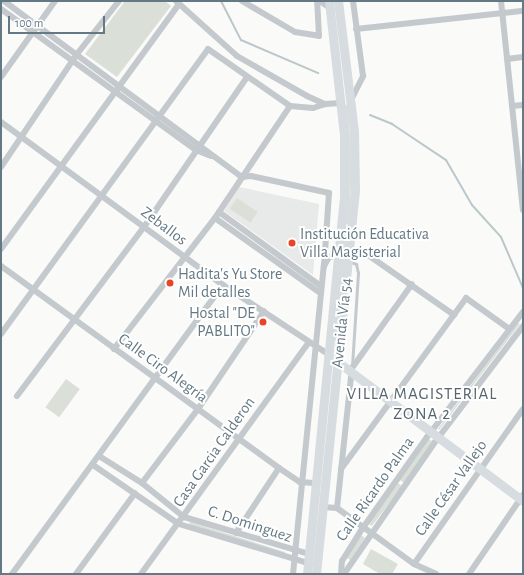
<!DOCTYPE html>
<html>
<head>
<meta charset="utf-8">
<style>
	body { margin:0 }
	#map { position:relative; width:524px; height:575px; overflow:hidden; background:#fafaf8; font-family:"Alegreya Sans",sans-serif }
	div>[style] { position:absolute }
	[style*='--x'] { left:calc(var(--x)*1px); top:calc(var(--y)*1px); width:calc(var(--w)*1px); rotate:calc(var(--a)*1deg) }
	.built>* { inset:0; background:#e8eae9 }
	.green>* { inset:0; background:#dae0d7; transform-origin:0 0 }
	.stream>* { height:2px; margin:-1px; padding:0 1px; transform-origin:1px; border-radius:1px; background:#bbc8cb }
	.lane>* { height:3px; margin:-1.5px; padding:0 1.5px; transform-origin:1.5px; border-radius:1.5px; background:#c3c9cc }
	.street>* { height:6px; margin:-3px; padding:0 3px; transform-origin:3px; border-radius:3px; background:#c3c9cc }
	.secondary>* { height:9px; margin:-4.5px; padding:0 4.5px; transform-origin:4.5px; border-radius:4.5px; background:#d6dcdf }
	.dots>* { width:11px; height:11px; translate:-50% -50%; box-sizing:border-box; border:2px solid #fff; border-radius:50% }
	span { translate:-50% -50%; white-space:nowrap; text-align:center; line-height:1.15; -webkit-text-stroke:4px #fff; paint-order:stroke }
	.street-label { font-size:16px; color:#647984 }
	.poi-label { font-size:16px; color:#647984 }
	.left { translate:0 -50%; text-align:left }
	.right { translate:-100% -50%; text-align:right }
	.neighbourhood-label { font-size:17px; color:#56666e; letter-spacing:1px }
	.frame { position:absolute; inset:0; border:2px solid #647984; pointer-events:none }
	.scale { position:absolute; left:8px; top:16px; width:97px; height:18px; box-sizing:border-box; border:2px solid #647984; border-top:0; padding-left:5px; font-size:12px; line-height:14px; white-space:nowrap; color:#647984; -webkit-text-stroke:3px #fff; paint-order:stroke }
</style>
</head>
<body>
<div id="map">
	<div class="built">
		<i style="clip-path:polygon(239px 187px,319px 204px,313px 275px,224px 211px)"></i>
	</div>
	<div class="green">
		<i style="clip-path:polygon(125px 1px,165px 1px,171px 6px,117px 77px,85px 54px)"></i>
		<i style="clip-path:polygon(344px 105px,348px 105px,352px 167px,349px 224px,345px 224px)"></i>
		<i style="left:237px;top:198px;width:25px;height:13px;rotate:34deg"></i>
		<i style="clip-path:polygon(345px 229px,349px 229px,336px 342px,333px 340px)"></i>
		<i style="clip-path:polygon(518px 323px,520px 324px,439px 430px,438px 429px)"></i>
		<i style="left:66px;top:379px;width:17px;height:35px;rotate:36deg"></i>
		<i style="clip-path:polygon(429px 439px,432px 441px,404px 483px,400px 480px)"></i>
		<i style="left:398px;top:483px;width:5px;height:50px;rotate:37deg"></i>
		<i style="clip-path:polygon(190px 522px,285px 552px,285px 555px,189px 524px)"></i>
		<i style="clip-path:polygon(361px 535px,365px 538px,350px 560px,347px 558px)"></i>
		<i style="clip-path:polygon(371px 549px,398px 564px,392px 574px,380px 574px,363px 564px)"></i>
	</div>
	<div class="stream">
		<i style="--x:221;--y:1;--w:44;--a:62.9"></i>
		<i style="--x:241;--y:40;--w:84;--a:23.2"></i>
		<i style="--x:370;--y:115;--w:24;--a:22"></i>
		<i style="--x:392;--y:124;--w:65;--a:33.7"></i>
		<i style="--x:446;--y:160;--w:52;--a:60"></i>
		<i style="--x:472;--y:205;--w:43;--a:47.8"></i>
		<i style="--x:501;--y:237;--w:56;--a:66.7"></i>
	</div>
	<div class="lane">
		<i style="--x:349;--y:261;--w:8;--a:23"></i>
		<i style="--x:356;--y:264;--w:9;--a:77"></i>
		<i style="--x:358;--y:273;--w:93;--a:93.7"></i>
	</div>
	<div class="street">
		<i style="--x:4;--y:1;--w:296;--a:36.5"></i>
		<i style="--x:242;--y:177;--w:9;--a:-6"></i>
		<i style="--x:251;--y:176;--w:80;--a:12.3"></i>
		<i style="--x:329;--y:193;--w:73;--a:93.9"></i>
		<i style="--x:176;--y:1;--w:82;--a:42"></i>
		<i style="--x:237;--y:56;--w:81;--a:29.7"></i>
		<i style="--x:307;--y:96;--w:20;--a:24"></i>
		<i style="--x:325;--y:104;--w:16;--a:-4"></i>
		<i style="--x:242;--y:1;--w:61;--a:30.3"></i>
		<i style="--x:295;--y:32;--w:24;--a:9"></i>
		<i style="--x:319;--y:36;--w:35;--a:-93"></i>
		<i style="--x:320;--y:1;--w:12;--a:35"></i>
		<i style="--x:501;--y:1;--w:210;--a:84"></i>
		<i style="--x:1;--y:9;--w:241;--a:35.9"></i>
		<i style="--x:196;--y:150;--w:16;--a:22"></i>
		<i style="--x:356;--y:29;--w:168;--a:-6.2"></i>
		<i style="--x:507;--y:59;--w:16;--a:-7"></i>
		<i style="--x:1;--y:77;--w:93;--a:-54.6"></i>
		<i style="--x:351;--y:100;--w:27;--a:-63"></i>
		<i style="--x:363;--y:76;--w:76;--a:-97.6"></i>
		<i style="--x:512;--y:106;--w:11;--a:-5"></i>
		<i style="--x:1;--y:122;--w:275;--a:36.3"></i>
		<i style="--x:223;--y:285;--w:126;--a:33.3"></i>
		<i style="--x:1;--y:167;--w:136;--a:-56.1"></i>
		<i style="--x:77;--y:54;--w:68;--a:-51.6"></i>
		<i style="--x:219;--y:212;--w:126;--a:36"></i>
		<i style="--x:215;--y:218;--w:129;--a:35.5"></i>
		<i style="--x:1;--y:249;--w:303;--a:-54"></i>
		<i style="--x:368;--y:255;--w:105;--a:34.9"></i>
		<i style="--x:1;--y:266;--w:344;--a:36"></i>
		<i style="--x:279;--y:468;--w:25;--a:34"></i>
		<i style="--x:300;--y:482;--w:14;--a:4"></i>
		<i style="--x:1;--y:334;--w:352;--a:-54"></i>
		<i style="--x:208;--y:49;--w:100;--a:34.8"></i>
		<i style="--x:290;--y:106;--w:23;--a:5"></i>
		<i style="--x:313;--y:108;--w:13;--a:-18"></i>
		<i style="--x:114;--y:349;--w:165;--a:-52.4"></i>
		<i style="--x:215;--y:218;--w:135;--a:-56.2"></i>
		<i style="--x:17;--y:396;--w:211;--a:-53.1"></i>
		<i style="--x:144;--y:227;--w:182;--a:-55.5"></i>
		<i style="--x:99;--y:456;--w:51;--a:32.1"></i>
		<i style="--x:142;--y:483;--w:54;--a:39"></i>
		<i style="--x:184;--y:517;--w:130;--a:16.5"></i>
		<i style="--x:93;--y:465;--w:104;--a:34.5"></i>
		<i style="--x:179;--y:524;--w:135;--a:16.8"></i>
		<i style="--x:341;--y:469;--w:212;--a:-53.8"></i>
		<i style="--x:466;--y:298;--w:52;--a:35.5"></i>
		<i style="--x:142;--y:483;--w:93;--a:-52.9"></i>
		<i style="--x:198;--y:409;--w:118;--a:-56"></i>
		<i style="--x:322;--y:507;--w:15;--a:4"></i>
		<i style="--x:337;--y:508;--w:95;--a:36"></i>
		<i style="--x:414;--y:564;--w:24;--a:24"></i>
		<i style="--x:337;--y:508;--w:141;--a:-83.9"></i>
		<i style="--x:352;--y:368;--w:103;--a:-54.5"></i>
		<i style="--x:236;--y:533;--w:78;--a:-56.5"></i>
		<i style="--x:414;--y:564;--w:189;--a:-54.9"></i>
		<i style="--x:12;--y:574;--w:358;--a:-53.9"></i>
		<i style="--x:76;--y:574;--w:100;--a:-53.9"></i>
		<i style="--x:141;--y:574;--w:285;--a:-54.1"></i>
		<i style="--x:293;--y:574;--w:310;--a:-84.3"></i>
		<i style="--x:324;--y:266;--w:10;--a:-61"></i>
		<i style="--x:329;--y:257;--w:10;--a:-11"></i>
		<i style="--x:341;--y:574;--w:13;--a:-86"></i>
		<i style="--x:342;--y:561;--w:34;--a:-58"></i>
		<i style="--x:360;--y:532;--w:116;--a:-54.8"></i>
		<i style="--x:427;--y:437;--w:158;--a:-52.5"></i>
		<i style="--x:344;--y:574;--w:160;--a:-55.4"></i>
		<i style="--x:435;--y:442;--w:146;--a:-52.8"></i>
		<i style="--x:469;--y:574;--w:96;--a:-55.6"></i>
	</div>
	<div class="secondary">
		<i style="--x:334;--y:359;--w:236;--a:36.9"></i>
		<i style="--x:307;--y:574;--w:376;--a:-84.4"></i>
		<i style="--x:344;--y:200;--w:65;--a:-90"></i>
		<i style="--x:344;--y:135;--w:135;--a:-96.4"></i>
		<i style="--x:316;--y:574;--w:387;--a:-84.2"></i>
		<i style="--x:355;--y:189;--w:58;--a:-91"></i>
		<i style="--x:354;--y:131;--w:131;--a:-97"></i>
	</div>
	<div class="dots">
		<i style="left:292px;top:243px;background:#ea4428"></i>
		<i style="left:170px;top:283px;background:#ea4428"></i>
		<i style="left:263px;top:322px;background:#ea4428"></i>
	</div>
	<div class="street-label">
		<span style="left:164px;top:226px;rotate:37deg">Zeballos</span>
		<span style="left:342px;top:323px;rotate:-84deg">Avenida Vía 54</span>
		<span style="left:163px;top:368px;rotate:36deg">Calle Ciro Alegría</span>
		<span style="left:214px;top:452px;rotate:-55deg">Casa Garcia Calderon</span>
		<span style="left:451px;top:488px;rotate:-55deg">Calle César Vallejo</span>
		<span style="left:375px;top:489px;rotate:-55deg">Calle Ricardo Palma</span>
		<span style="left:250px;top:524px;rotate:18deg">C. Dominguez</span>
	</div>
	<div class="poi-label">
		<span class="left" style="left:300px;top:243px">Institución Educativa<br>Villa Magisterial</span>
		<span class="left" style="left:178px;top:283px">Hadita's Yu Store<br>Mil detalles</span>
		<span class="right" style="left:255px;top:322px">Hostal "DE<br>PABLITO"</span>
	</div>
	<div class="neighbourhood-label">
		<span style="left:422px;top:404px">VILLA MAGISTERIAL<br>ZONA 2</span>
	</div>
	<div class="frame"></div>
	<div class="scale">100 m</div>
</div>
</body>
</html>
